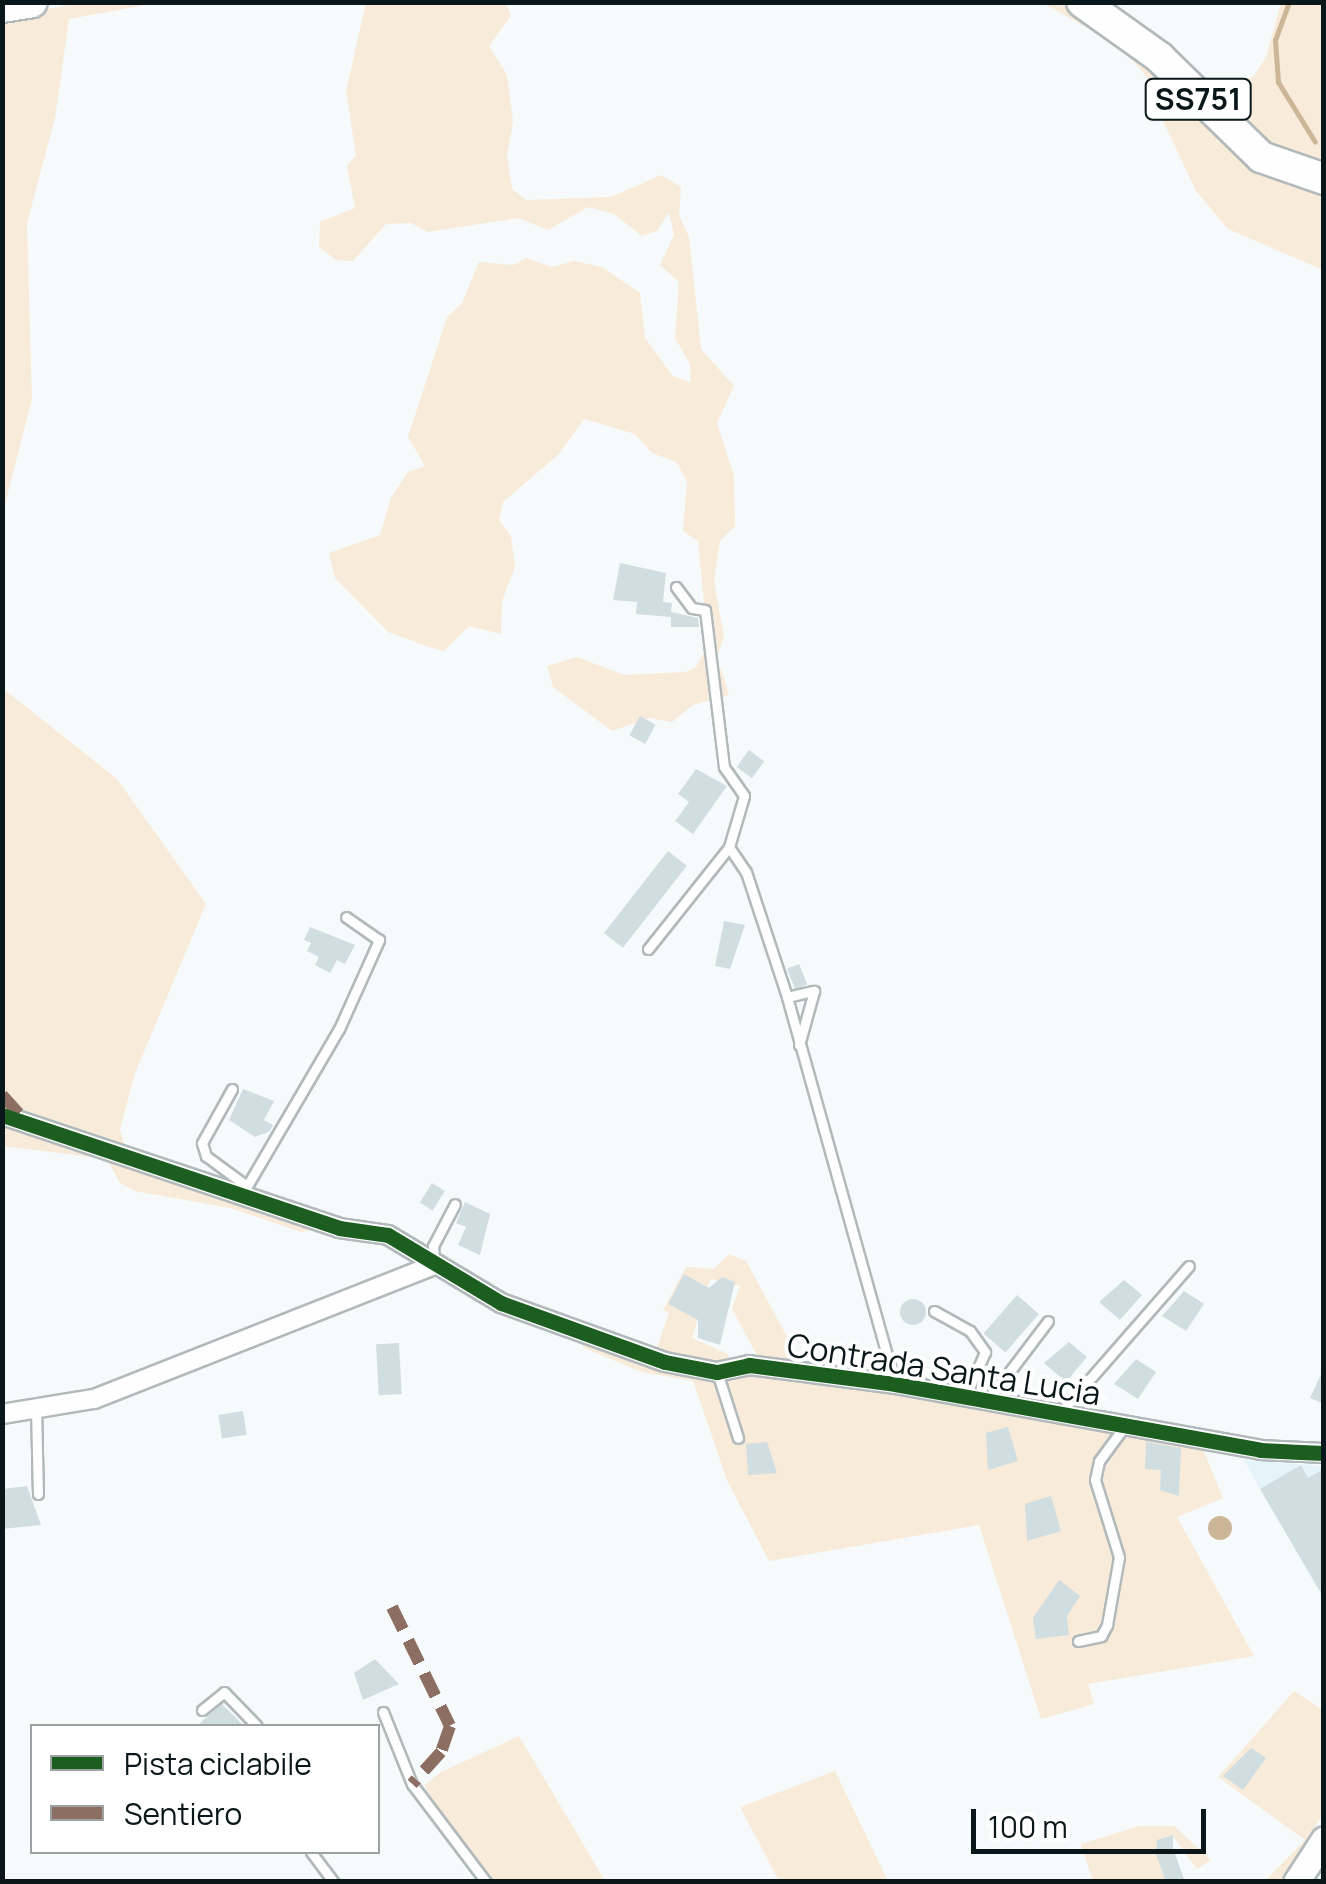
<!DOCTYPE html>
<html>
<head>
<meta charset="utf-8">
<style>
	body { margin:0 }
	#map { position:relative; width:1326px; height:1884px; overflow:hidden; background:#f6fafb; font-family:Manrope,sans-serif }
	div>[style] { position:absolute }
	[style*='--x'] { left:calc(var(--x)*1px); top:calc(var(--y)*1px); width:calc(var(--w)*1px); rotate:calc(var(--a)*1deg) }
	.built>* { inset:0; background:#e4f4f8 }
	.green>* { inset:0; background:#f8ebd9 }
	.water>* { inset:0; background:#cdb698 }
	.round { border-radius:50% }
	.stream>* { height:5px; margin:-2.5px; padding:0 2.5px; transform-origin:2.5px; border-radius:2.5px; background:#cdb698 }
	.building>* { inset:0; background:#d0dee2; transform-origin:0 0 }
	.roads { filter:drop-shadow(2px 0 #b1b9bb) drop-shadow(-2px 0 #b1b9bb) drop-shadow(0 2px #b1b9bb) drop-shadow(0 -2px #b1b9bb) }
	.lane>* { height:9px; margin:-4.5px; padding:0 4.5px; transform-origin:4.5px; border-radius:4.5px; background:#fefefe }
	.street>* { height:18px; margin:-9px; padding:0 9px; transform-origin:9px; border-radius:9px; background:#fefefe }
	.secondary>* { height:25px; margin:-12.5px; padding:0 12.5px; transform-origin:12.5px; border-radius:12.5px; background:#fefefe }
	.primary>* { height:30px; margin:-15px; padding:0 15px; transform-origin:15px; border-radius:15px; background:#fefefe }
	.quiet>* { height:12px; margin-top:-6px; transform-origin:0; background:repeating-linear-gradient(90deg,#8d6e63 0 25px,transparent 0 37px) }
	.cycleway>* { height:15px; margin:-7.5px; padding:0 7.5px; transform-origin:7.5px; border-radius:7.5px; background:#1b5e20 }
	span { translate:-50% -50%; white-space:nowrap; text-align:center; line-height:1.15; -webkit-text-stroke:8px #fff; paint-order:stroke }
	.shield-label span { padding:2px 8px; background:#fff; border:2px solid; border-radius:8px; -webkit-text-stroke-width:0 }
	.shield-label { font-size:30px; color:#0a171a; font-weight:700 }
	.street-label { font-size:32px; color:#0a171a }
	.frame { position:absolute; inset:0; border:5px solid #0a171a; pointer-events:none }
	.legend { position:absolute; left:30px; top:1724px; width:350px; height:130px; box-sizing:border-box; background:#fff; border:2px solid #9da2a3; margin:0; padding:12px 18px; list-style:none; font-size:30px; color:#0a171a }
	.legend li { display:flex; align-items:center; gap:20px; height:50px }
	.legend b { width:50px; border:2px solid #9da2a3 }
	.scale { position:absolute; left:971px; top:1809px; width:235px; height:45px; box-sizing:border-box; border:5px solid #0a171a; border-top:0; padding-left:12px; font-size:30px; line-height:35px; white-space:nowrap; color:#0a171a; -webkit-text-stroke:8px #fff; paint-order:stroke }
</style>
</head>
<body>
<div id="map">
	<div class="built">
		<i style="clip-path:polygon(1244px 1460px,1323px 1466px,1323px 1598px,1260px 1489px)"></i>
	</div>
	<div class="green">
		<i style="clip-path:polygon(83px 3px,156px 3px,69px 19px,55px 118px,27px 223px,32px 399px,3px 512px,3px 16px)"></i>
		<i style="clip-path:polygon(366px 3px,506px 3px,511px 16px,489px 46px,507px 75px,513px 122px,507px 155px,512px 189px,526px 200px,611px 197px,661px 175px,681px 187px,679px 215px,689px 237px,701px 349px,734px 386px,717px 423px,734px 476px,735px 526px,720px 541px,714px 581px,724px 637px,713px 667px,721px 669px,729px 695px,693px 705px,672px 722px,649px 718px,612px 731px,553px 687px,547px 666px,577px 657px,624px 675px,686px 672px,696px 667px,708px 645px,698px 541px,683px 531px,687px 481px,676px 462px,652px 453px,635px 434px,584px 419px,559px 454px,503px 502px,499px 520px,511px 536px,515px 567px,502px 601px,501px 634px,469px 626px,444px 651px,429px 647px,388px 632px,335px 578px,329px 553px,380px 535px,391px 498px,408px 472px,425px 466px,408px 437px,447px 317px,462px 303px,479px 262px,513px 265px,526px 258px,552px 267px,574px 261px,602px 267px,640px 293px,645px 338px,673px 376px,691px 383px,690px 364px,675px 338px,679px 282px,660px 265px,674px 235px,669px 212px,657px 231px,642px 236px,614px 214px,588px 207px,548px 230px,518px 218px,428px 232px,411px 223px,386px 224px,353px 261px,336px 260px,319px 247px,320px 222px,355px 208px,347px 166px,356px 155px,346px 91px)"></i>
		<i style="clip-path:polygon(1043px 3px,1071px 7px,1140px 61px,1240px 160px,1323px 197px,1323px 270px,1228px 229px,1196px 191px,1164px 123px,1165px 98px,1121px 47px)"></i>
		<i style="clip-path:polygon(1281px 3px,1323px 3px,1323px 171px,1259px 150px,1185px 68px,1212px 81px,1241px 83px,1254px 76px,1266px 57px)"></i>
		<i style="clip-path:polygon(2px 675px,5px 690px,117px 779px,206px 904px,135px 1073px,120px 1129px,129px 1161px,323px 1228px,301px 1232px,230px 1208px,135px 1191px,120px 1183px,107px 1159px,3px 1146px)"></i>
		<i style="clip-path:polygon(729px 1254px,746px 1261px,802px 1364px,757px 1355px,732px 1309px,740px 1286px,710px 1279px,692px 1338px,728px 1354px,729px 1363px,656px 1351px,669px 1313px,663px 1310px,686px 1267px,714px 1269px)"></i>
		<i style="clip-path:polygon(582px 1341px,623px 1355px,750px 1369px,1203px 1449px,1223px 1498px,1177px 1517px,1254px 1656px,1088px 1684px,1094px 1704px,1041px 1719px,979px 1525px,769px 1561px,727px 1480px,693px 1381px,642px 1372px,584px 1348px)"></i>
		<i style="clip-path:polygon(1294px 1691px,1323px 1710px,1323px 1814px,1280px 1881px,1265px 1881px,1305px 1840px,1218px 1777px)"></i>
		<i style="clip-path:polygon(519px 1736px,605px 1881px,494px 1881px,430px 1798px,425px 1785px,441px 1772px)"></i>
		<i style="clip-path:polygon(835px 1771px,888px 1881px,779px 1881px,740px 1807px)"></i>
		<i style="clip-path:polygon(1139px 1826px,1174px 1826px,1211px 1860px,1197px 1869px,1172px 1835px,1157px 1841px,1166px 1881px,1093px 1881px,1081px 1844px)"></i>
	</div>
	<div class="water">
		<i class="round" style="left:1208px;top:1516px;width:24px;height:24px"></i>
	</div>
	<div class="stream">
		<i style="--x:1289;--y:2;--w:40;--a:110.2"></i>
		<i style="--x:1275;--y:40;--w:42;--a:85.9"></i>
		<i style="--x:1278;--y:82;--w:70;--a:58.3"></i>
	</div>
	<div class="building">
		<i style="clip-path:polygon(620px 563px,666px 573px,663px 602px,672px 603px,671px 612px,698px 618px,699px 627px,671px 627px,671px 617px,636px 614px,637px 602px,613px 600px)"></i>
		<i style="left:640px;top:716px;width:18px;height:22px;rotate:29deg"></i>
		<i style="left:749px;top:750px;width:19px;height:21px;rotate:36deg"></i>
		<i style="clip-path:polygon(696px 769px,727px 786px,693px 834px,675px 821px,689px 802px,678px 794px)"></i>
		<i style="left:668px;top:851px;width:24px;height:104px;rotate:38deg"></i>
		<i style="clip-path:polygon(724px 921px,745px 925px,730px 969px,715px 966px)"></i>
		<i style="clip-path:polygon(310px 927px,355px 945px,345px 964px,337px 960px,330px 973px,315px 965px,319px 957px,307px 951px,311px 943px,304px 940px)"></i>
		<i style="left:799px;top:964px;width:22px;height:13px;rotate:68deg"></i>
		<i style="clip-path:polygon(243px 1089px,274px 1101px,264px 1120px,273px 1125px,270px 1131px,255px 1137px,229px 1120px)"></i>
		<i style="left:432px;top:1183px;width:15px;height:23px;rotate:32deg"></i>
		<i style="clip-path:polygon(465px 1202px,490px 1214px,480px 1255px,458px 1245px,466px 1227px,456px 1223px)"></i>
		<i style="clip-path:polygon(684px 1274px,709px 1288px,722px 1277px,735px 1282px,720px 1345px,698px 1338px,698px 1320px,668px 1304px)"></i>
		<i style="clip-path:polygon(1124px 1280px,1142px 1295px,1120px 1320px,1099px 1302px)"></i>
		<i style="clip-path:polygon(1184px 1291px,1204px 1304px,1186px 1331px,1162px 1316px)"></i>
		<i style="left:1017px;top:1295px;width:29px;height:51px;rotate:41deg"></i>
		<i class="round" style="left:900px;top:1299px;width:26px;height:26px"></i>
		<i style="clip-path:polygon(1069px 1342px,1087px 1357px,1066px 1382px,1044px 1363px)"></i>
		<i style="left:399px;top:1343px;width:51px;height:23px;rotate:87deg"></i>
		<i style="clip-path:polygon(1136px 1359px,1156px 1372px,1138px 1399px,1114px 1384px)"></i>
		<i style="clip-path:polygon(1324px 1368px,1324px 1404px,1310px 1398px)"></i>
		<i style="left:243px;top:1411px;width:24px;height:25px;rotate:81deg"></i>
		<i style="clip-path:polygon(1008px 1427px,1018px 1461px,988px 1470px,986px 1433px)"></i>
		<i style="clip-path:polygon(767px 1442px,777px 1473px,748px 1475px,746px 1444px)"></i>
		<i style="clip-path:polygon(1146px 1442px,1181px 1448px,1179px 1496px,1160px 1490px,1161px 1470px,1145px 1469px)"></i>
		<i style="clip-path:polygon(1301px 1465px,1308px 1478px,1324px 1469px,1324px 1598px,1260px 1489px)"></i>
		<i style="clip-path:polygon(27px 1486px,41px 1525px,2px 1529px,2px 1489px)"></i>
		<i style="clip-path:polygon(1051px 1496px,1061px 1531px,1027px 1541px,1025px 1504px)"></i>
		<i style="clip-path:polygon(1059px 1580px,1080px 1596px,1067px 1616px,1069px 1635px,1036px 1639px,1033px 1618px)"></i>
		<i style="clip-path:polygon(375px 1659px,399px 1684px,363px 1700px,354px 1673px)"></i>
		<i style="clip-path:polygon(222px 1704px,244px 1726px,197px 1726px,210px 1714px)"></i>
		<i style="clip-path:polygon(1251px 1748px,1266px 1758px,1243px 1790px,1223px 1776px)"></i>
		<i style="clip-path:polygon(1173px 1835px,1173px 1848px,1185px 1882px,1166px 1882px,1156px 1854px,1157px 1840px)"></i>
	</div>
	<div class="roads">
		<div class="lane">
			<i style="--x:676;--y:587;--w:26;--a:53"></i>
			<i style="--x:692;--y:608;--w:13;--a:9"></i>
			<i style="--x:705;--y:610;--w:158;--a:83.1"></i>
			<i style="--x:724;--y:767;--w:35;--a:55"></i>
			<i style="--x:744;--y:796;--w:53;--a:106.4"></i>
			<i style="--x:729;--y:847;--w:30;--a:56"></i>
			<i style="--x:746;--y:872;--w:132;--a:71.8"></i>
			<i style="--x:787;--y:997;--w:402;--a:74.4"></i>
			<i style="--x:648;--y:949;--w:130;--a:-51.5"></i>
			<i style="--x:787;--y:997;--w:28;--a:-13"></i>
			<i style="--x:814;--y:991;--w:56;--a:105.5"></i>
			<i style="--x:232;--y:1089;--w:62;--a:119.1"></i>
			<i style="--x:202;--y:1143;--w:14;--a:73"></i>
			<i style="--x:206;--y:1156;--w:47;--a:36.4"></i>
			<i style="--x:243;--y:1193;--w:190;--a:-59.7"></i>
			<i style="--x:339;--y:1029;--w:98;--a:-65.8"></i>
			<i style="--x:379;--y:940;--w:40;--a:-145.1"></i>
			<i style="--x:434;--y:1260;--w:14;--a:-94"></i>
			<i style="--x:433;--y:1246;--w:47;--a:-62.4"></i>
			<i style="--x:934;--y:1311;--w:41;--a:29.1"></i>
			<i style="--x:970;--y:1331;--w:26;--a:54"></i>
			<i style="--x:985;--y:1352;--w:47;--a:113.8"></i>
			<i style="--x:717;--y:1372;--w:69;--a:72.3"></i>
			<i style="--x:988;--y:1400;--w:99;--a:-52.8"></i>
			<i style="--x:36;--y:1407;--w:87;--a:88.7"></i>
			<i style="--x:1061;--y:1412;--w:194;--a:-48.8"></i>
			<i style="--x:1078;--y:1641;--w:24;--a:-12"></i>
			<i style="--x:1101;--y:1636;--w:13;--a:-61"></i>
			<i style="--x:1107;--y:1625;--w:69;--a:-80"></i>
			<i style="--x:1119;--y:1557;--w:81;--a:-107.3"></i>
			<i style="--x:1095;--y:1480;--w:19;--a:-78"></i>
			<i style="--x:1099;--y:1461;--w:42;--a:-53.7"></i>
			<i style="--x:202;--y:1710;--w:28;--a:-39"></i>
			<i style="--x:224;--y:1692;--w:47;--a:45.9"></i>
			<i style="--x:383;--y:1712;--w:78;--a:68.1"></i>
			<i style="--x:412;--y:1784;--w:123;--a:52.9"></i>
			<i style="--x:311;--y:1852;--w:38;--a:53"></i>
		</div>
		<div class="street">
			<i style="--x:2;--y:1115;--w:355;--a:18.5"></i>
			<i style="--x:339;--y:1228;--w:49;--a:8.1"></i>
			<i style="--x:388;--y:1235;--w:132;--a:31"></i>
			<i style="--x:501;--y:1303;--w:174;--a:19.8"></i>
			<i style="--x:665;--y:1362;--w:53;--a:10.9"></i>
			<i style="--x:717;--y:1372;--w:33;--a:-12"></i>
			<i style="--x:749;--y:1365;--w:147;--a:7.4"></i>
			<i style="--x:895;--y:1384;--w:371;--a:10.2"></i>
			<i style="--x:1260;--y:1450;--w:64;--a:2.7"></i>
			<i style="--x:2;--y:1414;--w:93;--a:-9.3"></i>
			<i style="--x:94;--y:1399;--w:366;--a:-21.5"></i>
		</div>
		<div class="secondary">
			<i style="--x:1296;--y:1882;--w:51;--a:-56.9"></i>
		</div>
		<div class="primary">
			<i style="--x:1082;--y:2;--w:95;--a:35.5"></i>
			<i style="--x:1159;--y:57;--w:143;--a:44.4"></i>
			<i style="--x:1261;--y:157;--w:67;--a:19.2"></i>
			<i style="--x:2;--y:7;--w:30;--a:-9"></i>
		</div>
	</div>
	<div class="quiet">
		<i style="--x:2;--y:1095;--w:31;--a:48"></i>
		<i style="--x:392;--y:1607;--w:132;--a:64"></i>
		<i style="--x:450;--y:1726;--w:28;--a:109"></i>
		<i style="--x:441;--y:1752;--w:43;--a:132.2"></i>
	</div>
	<div class="cycleway">
		<i style="--x:2;--y:1115;--w:355;--a:18.5"></i>
		<i style="--x:339;--y:1228;--w:49;--a:8.1"></i>
		<i style="--x:388;--y:1235;--w:132;--a:31"></i>
		<i style="--x:501;--y:1303;--w:174;--a:19.8"></i>
		<i style="--x:665;--y:1362;--w:53;--a:10.9"></i>
		<i style="--x:717;--y:1372;--w:33;--a:-12"></i>
		<i style="--x:749;--y:1365;--w:147;--a:7.4"></i>
		<i style="--x:895;--y:1384;--w:371;--a:10.2"></i>
		<i style="--x:1260;--y:1450;--w:64;--a:2.7"></i>
	</div>
	<div class="shield-label">
		<span style="left:1198px;top:99px">SS751</span>
	</div>
	<div class="street-label">
		<span style="left:944px;top:1369px;rotate:9deg">Contrada Santa Lucia</span>
	</div>
	<div class="frame"></div>
	<ul class="legend">
	<li><b style="height:12px;background:#1b5e20"></b>Pista ciclabile</li>
	<li><b style="height:12px;background:#8d6e63"></b>Sentiero</li>
	</ul>
	<div class="scale">100 m</div>
</div>
</body>
</html>
